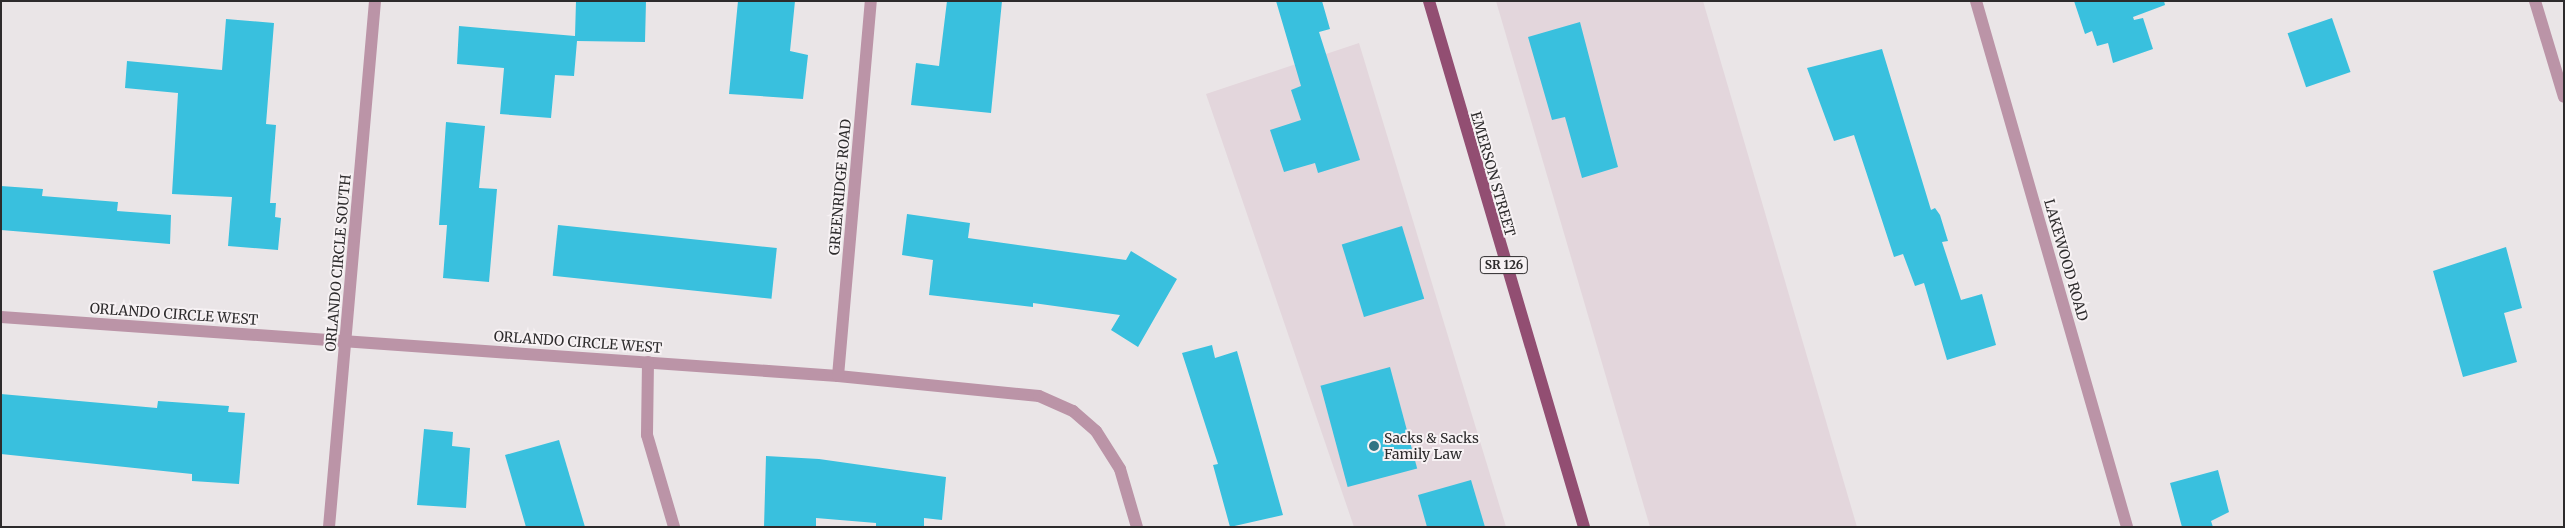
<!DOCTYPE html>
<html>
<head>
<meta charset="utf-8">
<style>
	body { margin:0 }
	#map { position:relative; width:2565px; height:528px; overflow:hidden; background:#eae5e7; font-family:Merriweather,serif }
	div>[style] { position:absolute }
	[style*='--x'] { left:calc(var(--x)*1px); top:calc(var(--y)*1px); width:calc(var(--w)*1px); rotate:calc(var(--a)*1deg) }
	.built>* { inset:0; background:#e3d6dc }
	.building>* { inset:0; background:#39c0de; transform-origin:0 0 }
	.minor>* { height:12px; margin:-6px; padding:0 6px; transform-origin:6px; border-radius:6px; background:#bb94a7 }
	.primary>* { height:12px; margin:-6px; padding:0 6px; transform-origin:6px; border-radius:6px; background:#924e72 }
	.dots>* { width:14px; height:14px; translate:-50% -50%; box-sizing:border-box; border:2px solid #f7f2f4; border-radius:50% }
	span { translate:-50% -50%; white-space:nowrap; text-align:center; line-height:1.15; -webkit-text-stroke:4px #f7f2f4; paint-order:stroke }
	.shield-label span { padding:1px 4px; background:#f7f2f4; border:1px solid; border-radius:4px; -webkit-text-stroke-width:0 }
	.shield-label { font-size:12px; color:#2d2b2c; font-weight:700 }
	.street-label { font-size:14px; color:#2d2b2c }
	.poi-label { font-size:14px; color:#2d2b2c }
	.left { translate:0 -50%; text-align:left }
	.frame { position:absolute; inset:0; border:2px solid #2d2b2c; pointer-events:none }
</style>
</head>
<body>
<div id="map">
	<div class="built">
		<i style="clip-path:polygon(1496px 1px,1703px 1px,1857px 527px,1650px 527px)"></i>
		<i style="clip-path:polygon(1359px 43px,1506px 527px,1354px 527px,1206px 94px)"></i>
	</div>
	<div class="building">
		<i style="clip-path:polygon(576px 1px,646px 1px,645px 42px,577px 41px,574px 76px,555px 75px,551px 118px,500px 114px,504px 68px,457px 64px,459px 26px,575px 36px)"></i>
		<i style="clip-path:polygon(738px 1px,795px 1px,790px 51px,808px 55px,803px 99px,729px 94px)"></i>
		<i style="clip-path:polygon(947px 1px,1002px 1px,991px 113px,911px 105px,916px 63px,939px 66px)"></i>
		<i style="clip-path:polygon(1276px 1px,1322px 1px,1330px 29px,1319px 32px,1360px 160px,1318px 173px,1315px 163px,1284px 172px,1270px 130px,1301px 120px,1291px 90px,1301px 86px)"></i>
		<i style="clip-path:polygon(2074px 1px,2164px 1px,2165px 5px,2133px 17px,2134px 20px,2143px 18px,2153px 49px,2113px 63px,2108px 43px,2097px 46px,2092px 31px,2085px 34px)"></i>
		<i style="left:2332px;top:18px;width:57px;height:47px;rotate:71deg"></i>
		<i style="clip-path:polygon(226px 19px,274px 23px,266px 124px,276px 125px,270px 203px,276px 203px,275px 217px,281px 218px,278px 250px,228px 246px,232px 197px,172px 194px,178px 93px,125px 88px,127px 61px,222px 70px)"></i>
		<i style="clip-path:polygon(1580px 22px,1618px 167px,1582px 178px,1565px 117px,1552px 120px,1528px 37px)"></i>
		<i style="clip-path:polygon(1882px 49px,1931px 210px,1935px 208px,1940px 215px,1948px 241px,1942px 242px,1961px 300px,1982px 294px,1996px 345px,1947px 360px,1924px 283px,1915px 286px,1903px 254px,1894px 257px,1854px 135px,1834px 141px,1807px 68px)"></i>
		<i style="clip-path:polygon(446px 122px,485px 126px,479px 188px,497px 189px,489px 282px,443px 278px,447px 225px,439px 225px)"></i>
		<i style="clip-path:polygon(1px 186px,43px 189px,42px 196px,118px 202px,117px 211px,171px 215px,170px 244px,1px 230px)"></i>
		<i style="clip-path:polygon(907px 214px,970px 223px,968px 238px,1126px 260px,1131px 251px,1177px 279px,1138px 347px,1111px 330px,1120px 315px,1033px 303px,1033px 307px,929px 295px,933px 260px,902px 255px)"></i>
		<i style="left:558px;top:225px;width:220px;height:51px;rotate:6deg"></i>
		<i style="left:1402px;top:226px;width:76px;height:63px;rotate:73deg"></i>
		<i style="clip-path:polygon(2506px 247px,2522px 308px,2504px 313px,2517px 362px,2463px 377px,2433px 271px)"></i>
		<i style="clip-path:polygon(1212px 345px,1215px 358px,1237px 351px,1283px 515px,1230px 527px,1213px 465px,1218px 464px,1182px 353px)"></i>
		<i style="left:1390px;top:367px;width:105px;height:72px;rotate:75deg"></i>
		<i style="clip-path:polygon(1px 394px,157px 408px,158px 401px,229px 406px,228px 412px,245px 413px,239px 484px,192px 481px,192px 474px,1px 454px)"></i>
		<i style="clip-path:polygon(424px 429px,453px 432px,452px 446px,470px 448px,466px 508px,417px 505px)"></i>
		<i style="clip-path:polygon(559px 440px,585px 527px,526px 527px,505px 455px)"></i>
		<i style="clip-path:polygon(766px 456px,819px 459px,946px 477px,942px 520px,924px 518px,924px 527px,876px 527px,876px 523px,816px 518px,816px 527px,764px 527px)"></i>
		<i style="clip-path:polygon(2218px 470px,2229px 512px,2211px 521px,2213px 527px,2182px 527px,2170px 483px)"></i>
		<i style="clip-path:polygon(1471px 480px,1485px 527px,1427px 527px,1418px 495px)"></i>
	</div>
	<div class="minor">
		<i style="--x:1976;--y:1;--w:547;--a:73.98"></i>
		<i style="--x:2535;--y:1;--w:100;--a:73.2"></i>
		<i style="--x:1;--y:317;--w:839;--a:4.03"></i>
		<i style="--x:838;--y:376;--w:202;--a:5.7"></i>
		<i style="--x:1039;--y:396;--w:37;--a:24"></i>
		<i style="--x:1073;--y:411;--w:30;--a:41"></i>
		<i style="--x:1096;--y:431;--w:45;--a:57.7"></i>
		<i style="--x:1120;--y:469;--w:60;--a:73.7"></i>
		<i style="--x:648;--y:362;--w:73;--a:90.8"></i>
		<i style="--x:647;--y:435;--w:96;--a:73.6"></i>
		<i style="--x:838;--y:376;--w:376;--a:-85"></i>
		<i style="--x:329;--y:527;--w:528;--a:-85"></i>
	</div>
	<div class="primary">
		<i style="--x:1429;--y:1;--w:548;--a:73.58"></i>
	</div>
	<div class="dots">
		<i style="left:1374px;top:446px;background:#307484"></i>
	</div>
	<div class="shield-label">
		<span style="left:1504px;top:265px">SR 126</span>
	</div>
	<div class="street-label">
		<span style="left:1493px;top:174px;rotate:74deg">EMERSON STREET</span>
		<span style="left:840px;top:187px;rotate:-85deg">GREENRIDGE ROAD</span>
		<span style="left:2066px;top:260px;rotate:74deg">LAKEWOOD ROAD</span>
		<span style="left:338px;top:263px;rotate:-85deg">ORLANDO CIRCLE SOUTH</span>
		<span style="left:174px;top:314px;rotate:4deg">ORLANDO CIRCLE WEST</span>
		<span style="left:578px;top:342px;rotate:4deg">ORLANDO CIRCLE WEST</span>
	</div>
	<div class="poi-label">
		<span class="left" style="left:1384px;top:446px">Sacks &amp; Sacks<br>Family Law</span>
	</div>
	<div class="frame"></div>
</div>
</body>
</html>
